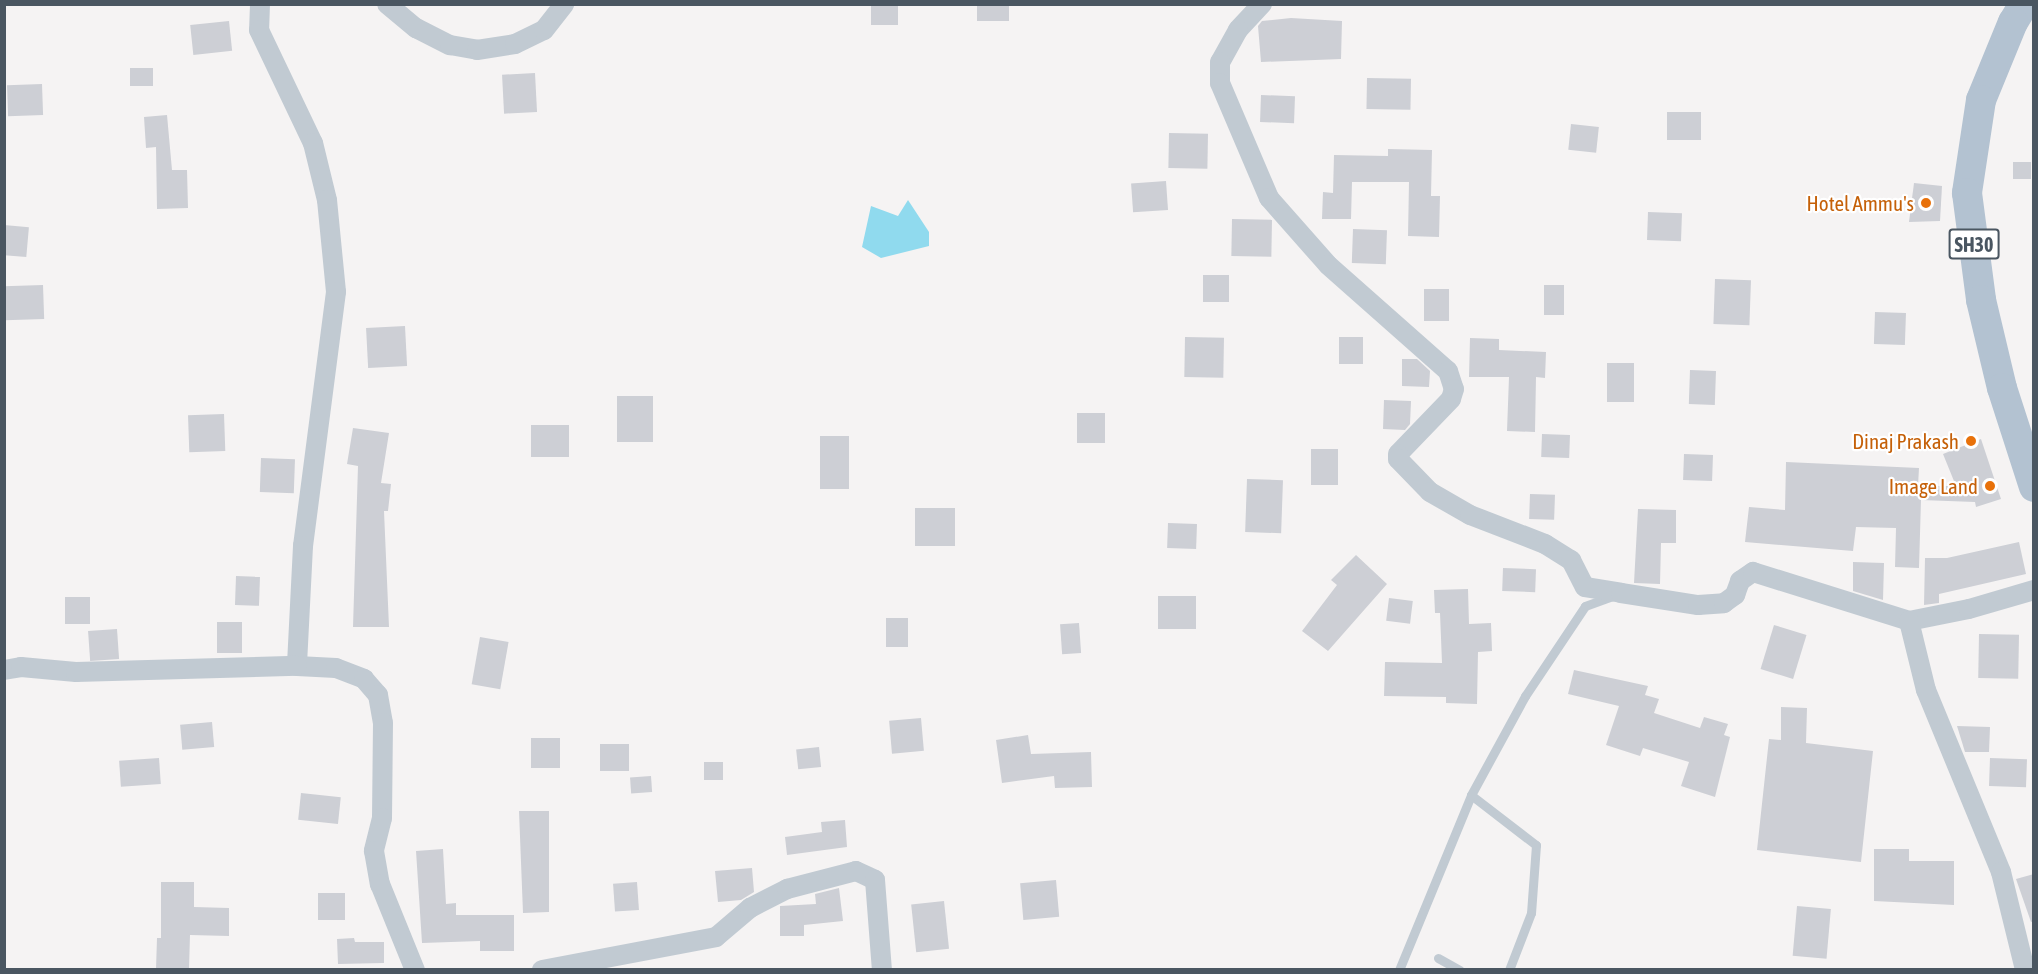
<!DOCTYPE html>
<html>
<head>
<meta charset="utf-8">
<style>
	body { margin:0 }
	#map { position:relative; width:2038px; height:974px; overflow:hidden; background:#f5f3f3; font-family:"Asap Condensed",sans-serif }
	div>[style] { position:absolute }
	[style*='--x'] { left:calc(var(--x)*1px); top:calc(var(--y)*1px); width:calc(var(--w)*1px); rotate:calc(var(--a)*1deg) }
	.water>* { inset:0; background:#90daee }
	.building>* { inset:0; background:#cdcfd5; transform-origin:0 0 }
	.service>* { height:9px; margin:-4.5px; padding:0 4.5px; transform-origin:4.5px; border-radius:4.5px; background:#c1cad2 }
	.minor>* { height:20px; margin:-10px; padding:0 10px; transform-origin:10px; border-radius:10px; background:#c1cad2 }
	.primary>* { height:30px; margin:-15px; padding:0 15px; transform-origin:15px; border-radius:15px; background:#b3c2d1 }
	.dots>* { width:16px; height:16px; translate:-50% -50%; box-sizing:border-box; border:3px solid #fff; border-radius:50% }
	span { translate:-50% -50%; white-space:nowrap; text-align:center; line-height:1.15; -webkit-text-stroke:4.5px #fff; paint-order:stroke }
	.shield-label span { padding:2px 4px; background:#fff; border:2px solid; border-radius:4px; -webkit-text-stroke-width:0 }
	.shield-label { font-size:20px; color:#4a5661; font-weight:700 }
	.food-label { font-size:21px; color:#c56008 }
	.right { translate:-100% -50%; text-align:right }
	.frame { position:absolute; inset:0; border:6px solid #4a5661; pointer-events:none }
</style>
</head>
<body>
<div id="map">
	<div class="water">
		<i style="clip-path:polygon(908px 200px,929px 232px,929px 246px,881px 258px,862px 247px,871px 206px,898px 216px)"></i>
	</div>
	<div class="building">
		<i style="left:871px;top:4px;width:27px;height:21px"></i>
		<i style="left:977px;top:4px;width:32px;height:17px"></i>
		<i style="clip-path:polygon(1291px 18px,1342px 21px,1341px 59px,1261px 62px,1258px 26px,1262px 21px)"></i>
		<i style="left:229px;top:21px;width:30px;height:39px;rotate:84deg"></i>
		<i style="left:130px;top:68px;width:23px;height:18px"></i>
		<i style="left:535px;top:73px;width:39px;height:33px;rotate:87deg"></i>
		<i style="left:1367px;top:78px;width:44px;height:31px;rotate:1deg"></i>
		<i style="left:42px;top:84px;width:31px;height:35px;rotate:88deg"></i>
		<i style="left:1261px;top:95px;width:34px;height:27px;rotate:2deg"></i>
		<i style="left:1667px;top:112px;width:34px;height:28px"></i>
		<i style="clip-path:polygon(167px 115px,172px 170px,187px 170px,188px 208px,157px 209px,156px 147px,146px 148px,144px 117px)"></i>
		<i style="left:1571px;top:124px;width:28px;height:26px;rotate:6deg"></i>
		<i style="left:1169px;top:133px;width:39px;height:35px;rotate:1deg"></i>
		<i style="clip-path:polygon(1388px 149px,1432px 150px,1431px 196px,1440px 196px,1439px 237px,1408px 236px,1409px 182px,1352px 182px,1351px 219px,1322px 219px,1323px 192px,1333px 193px,1334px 155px,1388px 156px)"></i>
		<i style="left:2013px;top:162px;width:18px;height:17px"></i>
		<i style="left:1166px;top:181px;width:29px;height:35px;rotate:86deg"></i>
		<i style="clip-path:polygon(1914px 183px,1942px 186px,1940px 221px,1909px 222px)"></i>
		<i style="left:1648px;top:212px;width:34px;height:28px;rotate:2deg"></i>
		<i style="left:1232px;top:219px;width:40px;height:37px;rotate:1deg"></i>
		<i style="left:4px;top:225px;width:25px;height:30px;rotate:5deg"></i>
		<i style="left:1353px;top:229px;width:34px;height:34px;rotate:2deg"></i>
		<i style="left:1203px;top:275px;width:26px;height:27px"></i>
		<i style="left:1715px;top:279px;width:36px;height:45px;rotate:2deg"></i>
		<i style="left:43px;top:285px;width:34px;height:39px;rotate:88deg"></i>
		<i style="left:1544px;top:285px;width:20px;height:30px"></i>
		<i style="left:1424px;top:289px;width:25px;height:32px"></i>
		<i style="left:1875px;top:312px;width:31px;height:32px;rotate:2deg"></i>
		<i style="left:405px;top:326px;width:40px;height:39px;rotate:87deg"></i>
		<i style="left:1185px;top:337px;width:39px;height:40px;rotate:1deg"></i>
		<i style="left:1339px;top:337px;width:24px;height:27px"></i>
		<i style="clip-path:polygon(1470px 338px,1499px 339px,1499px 350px,1546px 352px,1545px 378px,1536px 377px,1535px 432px,1507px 431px,1509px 377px,1469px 377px)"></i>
		<i style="clip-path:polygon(1402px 359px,1417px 359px,1430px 371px,1429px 387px,1402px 386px)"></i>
		<i style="left:1607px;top:363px;width:27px;height:39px"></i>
		<i style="left:1690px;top:370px;width:26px;height:34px;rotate:2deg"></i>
		<i style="left:653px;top:396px;width:46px;height:36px;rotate:90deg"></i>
		<i style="clip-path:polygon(1384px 400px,1411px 401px,1410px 424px,1405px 430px,1383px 429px)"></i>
		<i style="left:1077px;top:413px;width:28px;height:30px"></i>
		<i style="left:224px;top:414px;width:37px;height:36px;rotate:88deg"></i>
		<i style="left:531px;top:425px;width:38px;height:32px"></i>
		<i style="clip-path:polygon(353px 428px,389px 433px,381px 483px,391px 484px,388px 511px,384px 511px,389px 627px,353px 627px,358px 466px,347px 464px)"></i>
		<i style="left:1542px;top:434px;width:28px;height:23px;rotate:2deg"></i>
		<i style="left:820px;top:436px;width:29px;height:53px"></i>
		<i style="clip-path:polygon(1981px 439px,2001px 499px,1976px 507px,1975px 502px,1921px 500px,1919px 568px,1895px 567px,1896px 528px,1856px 527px,1853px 551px,1745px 542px,1749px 507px,1785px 510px,1786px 462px,1919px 468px,1918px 486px,1956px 486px,1943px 454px)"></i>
		<i style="left:1311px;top:449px;width:27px;height:36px"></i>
		<i style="left:1684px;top:454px;width:29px;height:26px;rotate:2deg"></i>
		<i style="left:261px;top:458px;width:34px;height:34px;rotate:2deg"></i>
		<i style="left:1247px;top:479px;width:36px;height:53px;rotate:2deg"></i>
		<i style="left:1530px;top:494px;width:25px;height:25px;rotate:2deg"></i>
		<i style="left:915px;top:508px;width:40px;height:38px"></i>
		<i style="clip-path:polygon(1638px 509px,1676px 510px,1676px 543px,1661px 543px,1660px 584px,1634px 583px)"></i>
		<i style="left:1168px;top:523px;width:29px;height:25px;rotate:2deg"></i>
		<i style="clip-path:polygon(2019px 542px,2026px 574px,1939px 594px,1939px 603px,1924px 605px,1925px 558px,1947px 558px)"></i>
		<i style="clip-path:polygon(1356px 555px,1387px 584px,1328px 651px,1302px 631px,1337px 585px,1331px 580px)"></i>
		<i style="clip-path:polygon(1853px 562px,1884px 563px,1883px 600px,1853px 591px)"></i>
		<i style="left:1503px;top:568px;width:33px;height:23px;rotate:2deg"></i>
		<i style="left:236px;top:576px;width:24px;height:29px;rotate:2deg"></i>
		<i style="clip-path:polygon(1468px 589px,1469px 624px,1491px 623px,1492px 651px,1478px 652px,1477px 704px,1446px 703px,1446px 697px,1384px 696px,1385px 662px,1442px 663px,1440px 613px,1435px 613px,1434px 590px)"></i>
		<i style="left:1158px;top:596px;width:38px;height:33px"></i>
		<i style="left:90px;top:597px;width:27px;height:25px;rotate:90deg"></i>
		<i style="left:1389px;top:598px;width:24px;height:23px;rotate:7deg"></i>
		<i style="left:908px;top:618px;width:29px;height:22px;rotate:90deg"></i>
		<i style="left:217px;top:622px;width:25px;height:31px"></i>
		<i style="left:1079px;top:623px;width:30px;height:19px;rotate:86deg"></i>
		<i style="left:1774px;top:625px;width:34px;height:46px;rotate:17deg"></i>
		<i style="left:117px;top:629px;width:30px;height:29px;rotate:86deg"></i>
		<i style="left:1979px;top:634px;width:40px;height:44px;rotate:1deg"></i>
		<i style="left:480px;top:637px;width:29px;height:48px;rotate:10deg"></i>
		<i style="clip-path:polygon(1574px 670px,1648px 686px,1645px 695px,1659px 699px,1654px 713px,1700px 728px,1704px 717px,1728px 724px,1724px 735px,1730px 737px,1715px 797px,1681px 786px,1689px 762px,1643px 748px,1640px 756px,1606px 745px,1619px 706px,1568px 694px)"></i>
		<i style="clip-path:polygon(1781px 707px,1807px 708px,1806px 743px,1873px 751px,1861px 862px,1757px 850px,1769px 739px,1781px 740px)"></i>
		<i style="left:921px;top:718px;width:33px;height:32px;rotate:85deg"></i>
		<i style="left:212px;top:722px;width:25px;height:32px;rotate:85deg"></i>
		<i style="clip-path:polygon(1957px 726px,1990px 727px,1989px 752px,1965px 752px)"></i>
		<i style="clip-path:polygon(1028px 735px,1031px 754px,1091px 752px,1092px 787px,1055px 788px,1054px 776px,1002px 783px,996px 740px)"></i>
		<i style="left:560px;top:738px;width:30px;height:29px;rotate:90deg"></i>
		<i style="left:600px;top:744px;width:29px;height:27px"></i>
		<i style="left:819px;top:747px;width:20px;height:23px;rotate:84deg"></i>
		<i style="left:159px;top:758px;width:26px;height:40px;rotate:86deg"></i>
		<i style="left:1990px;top:758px;width:37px;height:28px;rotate:2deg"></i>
		<i style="left:704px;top:762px;width:19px;height:18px"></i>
		<i style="left:651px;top:776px;width:16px;height:21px;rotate:86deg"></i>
		<i style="left:301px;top:793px;width:40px;height:27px;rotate:6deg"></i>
		<i style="clip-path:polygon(519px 811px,549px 811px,549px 912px,523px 913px)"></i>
		<i style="clip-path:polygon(845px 820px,847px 847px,787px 855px,785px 837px,822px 832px,821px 822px)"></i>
		<i style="clip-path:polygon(443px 849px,446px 904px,456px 903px,456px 915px,514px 915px,514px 951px,480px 951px,480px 941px,422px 943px,416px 851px)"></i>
		<i style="clip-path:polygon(1874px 849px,1909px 849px,1909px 861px,1954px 861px,1954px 905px,1874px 901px)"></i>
		<i style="clip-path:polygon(752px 868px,754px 892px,741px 900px,718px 902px,715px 871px)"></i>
		<i style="clip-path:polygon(2034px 874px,2034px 921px,2031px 922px,2016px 879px)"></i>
		<i style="left:1056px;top:880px;width:37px;height:36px;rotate:85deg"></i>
		<i style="clip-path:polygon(161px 882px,194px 882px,194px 907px,229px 908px,229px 936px,190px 935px,189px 969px,156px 969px,157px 938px,161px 938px)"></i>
		<i style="left:637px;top:882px;width:28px;height:24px;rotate:86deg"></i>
		<i style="clip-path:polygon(839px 888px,843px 921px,804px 925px,804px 936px,780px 936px,780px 906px,816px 904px,815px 894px)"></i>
		<i style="left:345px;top:893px;width:27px;height:27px;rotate:90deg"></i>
		<i style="left:944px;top:901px;width:48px;height:33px;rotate:84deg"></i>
		<i style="left:1797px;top:906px;width:34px;height:50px;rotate:5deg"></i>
		<i style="clip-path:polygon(354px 938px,355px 942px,384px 942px,384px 963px,338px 964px,337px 939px)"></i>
	</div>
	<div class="service">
		<i style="--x:1471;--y:795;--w:82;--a:37.6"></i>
		<i style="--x:1536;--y:845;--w:68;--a:94.2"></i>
		<i style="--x:1531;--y:913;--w:61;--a:111.1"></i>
		<i style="--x:1438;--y:958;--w:25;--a:29"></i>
		<i style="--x:1399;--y:970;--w:189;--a:-67.6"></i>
		<i style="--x:1471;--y:795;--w:113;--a:-61.4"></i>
		<i style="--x:1525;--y:696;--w:108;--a:-56.3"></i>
		<i style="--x:1585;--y:606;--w:30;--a:-20"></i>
	</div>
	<div class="minor">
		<i style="--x:260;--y:4;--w:26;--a:92"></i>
		<i style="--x:259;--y:30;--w:125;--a:64.5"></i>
		<i style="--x:313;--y:143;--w:59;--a:76.2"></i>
		<i style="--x:327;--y:200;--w:92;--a:84.4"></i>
		<i style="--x:336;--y:292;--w:256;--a:97.4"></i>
		<i style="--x:303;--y:546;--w:120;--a:92.9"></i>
		<i style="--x:297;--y:666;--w:39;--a:3"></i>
		<i style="--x:336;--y:668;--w:30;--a:21"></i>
		<i style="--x:364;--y:679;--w:21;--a:49"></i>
		<i style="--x:378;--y:695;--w:28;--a:80"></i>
		<i style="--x:383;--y:723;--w:95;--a:90.6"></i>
		<i style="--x:382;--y:818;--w:34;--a:104"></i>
		<i style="--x:374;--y:851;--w:34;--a:80"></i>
		<i style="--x:380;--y:884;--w:93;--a:67.9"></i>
		<i style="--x:387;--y:4;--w:38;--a:40"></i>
		<i style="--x:416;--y:28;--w:38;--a:27"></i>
		<i style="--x:450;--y:45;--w:27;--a:10"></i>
		<i style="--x:477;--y:50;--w:38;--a:-9"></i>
		<i style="--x:515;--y:44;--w:32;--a:-26"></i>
		<i style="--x:544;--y:30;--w:33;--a:-52"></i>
		<i style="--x:1262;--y:4;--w:35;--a:133"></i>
		<i style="--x:1238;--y:30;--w:37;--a:119"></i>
		<i style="--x:1220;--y:62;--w:21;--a:90"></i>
		<i style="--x:1220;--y:83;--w:125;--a:66.9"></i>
		<i style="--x:1269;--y:198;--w:89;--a:48.6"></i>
		<i style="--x:1328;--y:265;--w:160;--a:41.5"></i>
		<i style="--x:1448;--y:371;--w:19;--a:72"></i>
		<i style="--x:1454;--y:389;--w:10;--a:107"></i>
		<i style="--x:1451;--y:399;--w:76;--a:133.9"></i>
		<i style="--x:1398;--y:454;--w:5;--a:90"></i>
		<i style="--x:1398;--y:459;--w:46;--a:45.9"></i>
		<i style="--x:1430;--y:492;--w:46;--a:29.9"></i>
		<i style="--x:1470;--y:515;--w:80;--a:21.1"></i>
		<i style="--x:1545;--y:544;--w:31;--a:32"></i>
		<i style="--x:1571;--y:560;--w:30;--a:63"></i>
		<i style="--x:1585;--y:587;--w:36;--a:9"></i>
		<i style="--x:1621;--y:593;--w:78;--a:8.9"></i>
		<i style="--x:1698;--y:605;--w:26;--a:-4"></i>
		<i style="--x:1724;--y:603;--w:14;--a:-36"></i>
		<i style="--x:1735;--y:595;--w:15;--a:-70"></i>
		<i style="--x:1740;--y:581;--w:16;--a:-35"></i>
		<i style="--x:1753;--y:572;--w:164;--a:17.4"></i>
		<i style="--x:1909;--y:621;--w:61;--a:-11.3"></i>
		<i style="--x:1969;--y:609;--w:68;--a:-16.3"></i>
		<i style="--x:1909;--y:621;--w:71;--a:76.2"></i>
		<i style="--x:1926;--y:690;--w:197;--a:67.6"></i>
		<i style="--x:2001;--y:872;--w:101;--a:76.2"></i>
		<i style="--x:4;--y:670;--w:17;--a:-10"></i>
		<i style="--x:21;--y:667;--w:55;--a:5.2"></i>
		<i style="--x:76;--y:672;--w:221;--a:-1.6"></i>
		<i style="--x:542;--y:970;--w:177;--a:-10.7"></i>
		<i style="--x:716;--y:937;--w:45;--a:-40.5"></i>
		<i style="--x:750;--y:908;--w:42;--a:-27.2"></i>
		<i style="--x:787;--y:889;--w:71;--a:-14.6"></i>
		<i style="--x:856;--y:871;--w:21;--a:25"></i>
		<i style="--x:875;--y:880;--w:90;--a:85.6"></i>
	</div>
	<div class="primary">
		<i style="--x:2024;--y:4;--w:21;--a:121"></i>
		<i style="--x:2013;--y:22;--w:84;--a:112.3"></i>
		<i style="--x:1981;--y:100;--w:94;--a:98.6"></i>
		<i style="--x:1967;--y:193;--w:108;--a:82.5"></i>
		<i style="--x:1981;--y:300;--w:90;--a:76.6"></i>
		<i style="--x:2002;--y:388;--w:104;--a:72.1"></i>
	</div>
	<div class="dots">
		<i style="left:1926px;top:203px;background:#e8710a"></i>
		<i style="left:1971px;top:441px;background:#e8710a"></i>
		<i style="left:1990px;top:486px;background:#e8710a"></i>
	</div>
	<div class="shield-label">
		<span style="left:1974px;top:244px">SH30</span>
	</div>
	<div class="food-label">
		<span class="right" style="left:1914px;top:203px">Hotel Ammu's</span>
		<span class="right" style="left:1959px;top:441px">Dinaj Prakash</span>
		<span class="right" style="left:1978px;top:486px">Image Land</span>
	</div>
	<div class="frame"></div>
</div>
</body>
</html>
